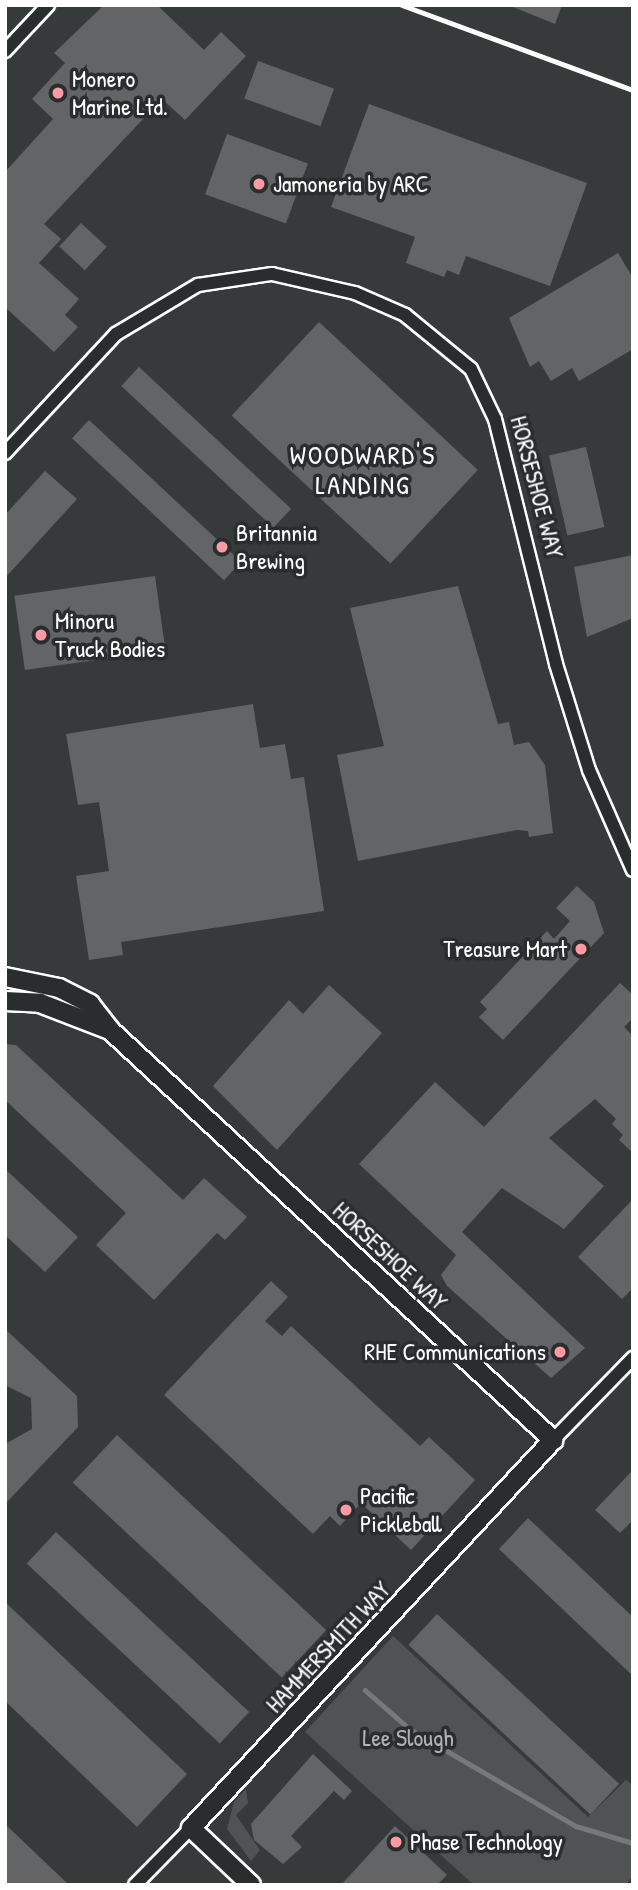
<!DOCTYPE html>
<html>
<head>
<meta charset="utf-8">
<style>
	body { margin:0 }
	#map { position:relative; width:638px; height:1890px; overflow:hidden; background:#373a3b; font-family:"Patrick Hand",sans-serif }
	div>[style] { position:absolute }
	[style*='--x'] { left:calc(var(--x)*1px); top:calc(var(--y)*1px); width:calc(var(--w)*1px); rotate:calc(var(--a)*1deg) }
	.green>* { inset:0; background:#505354 }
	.stream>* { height:4.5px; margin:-2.25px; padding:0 2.25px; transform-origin:2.25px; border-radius:2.25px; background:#767879 }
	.building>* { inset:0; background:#636465; transform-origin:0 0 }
	.roads { filter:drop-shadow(2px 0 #fff) drop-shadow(-2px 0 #fff) drop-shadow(0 2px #fff) drop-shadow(0 -2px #fff) }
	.street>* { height:12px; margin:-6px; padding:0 6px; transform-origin:6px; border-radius:6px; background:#2a2d2e }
	.secondary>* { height:18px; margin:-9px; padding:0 9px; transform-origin:9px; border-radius:9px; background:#2a2d2e }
	.rail>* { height:4.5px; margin:-2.25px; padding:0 2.25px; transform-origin:2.25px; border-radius:2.25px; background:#fff }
	.dots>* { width:19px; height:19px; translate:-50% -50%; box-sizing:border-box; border:4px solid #2a2d2e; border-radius:50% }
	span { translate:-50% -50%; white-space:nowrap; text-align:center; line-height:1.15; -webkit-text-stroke:7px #2a2d2e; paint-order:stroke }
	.poi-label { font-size:24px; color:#fff }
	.left { translate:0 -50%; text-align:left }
	.right { translate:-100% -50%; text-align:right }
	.street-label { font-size:24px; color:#fff }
	.park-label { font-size:24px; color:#b0b2b2 }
	.neighbourhood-label { font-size:26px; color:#fff; letter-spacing:2px }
	.frame { position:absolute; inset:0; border:7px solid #fff; pointer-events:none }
</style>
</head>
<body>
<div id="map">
	<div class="green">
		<i style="clip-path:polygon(393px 1636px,588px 1817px,626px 1780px,633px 1786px,633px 1876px,625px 1885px,474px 1885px,305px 1732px)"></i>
		<i style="clip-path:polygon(246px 1789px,248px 1803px,236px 1815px,260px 1850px,251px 1861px,227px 1829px,234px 1802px)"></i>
	</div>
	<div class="stream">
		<i style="--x:365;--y:1690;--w:61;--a:41"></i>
		<i style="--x:411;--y:1730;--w:191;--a:30.2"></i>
		<i style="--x:576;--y:1826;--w:59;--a:16.6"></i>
	</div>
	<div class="building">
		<i style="clip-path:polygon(104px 5px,157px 5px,204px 50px,221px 32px,246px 56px,185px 120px,162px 99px,44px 224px,61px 239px,39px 263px,79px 299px,65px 315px,78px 327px,54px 352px,5px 307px,5px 172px,53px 119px,32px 99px,65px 63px,54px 53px)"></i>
		<i style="clip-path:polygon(508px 5px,562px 5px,555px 24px)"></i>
		<i style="left:258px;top:61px;width:81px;height:40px;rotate:20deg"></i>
		<i style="clip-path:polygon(369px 104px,587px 183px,550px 286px,466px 256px,459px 275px,447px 270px,444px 277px,406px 263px,415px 237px,331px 207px)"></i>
		<i style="left:227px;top:134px;width:86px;height:64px;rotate:20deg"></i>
		<i style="left:81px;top:223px;width:35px;height:32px;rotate:43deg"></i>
		<i style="clip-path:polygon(618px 253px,633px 278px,633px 349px,579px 381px,572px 368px,551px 381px,539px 361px,530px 367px,509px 318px)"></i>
		<i style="left:319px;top:322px;width:217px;height:128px;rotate:43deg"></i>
		<i style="left:139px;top:367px;width:208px;height:26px;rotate:43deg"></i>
		<i style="left:89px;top:420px;width:208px;height:25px;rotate:43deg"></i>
		<i style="left:586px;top:447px;width:82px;height:38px;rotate:77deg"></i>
		<i style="clip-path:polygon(45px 471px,77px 499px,5px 578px,5px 515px)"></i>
		<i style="clip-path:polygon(633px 555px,633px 618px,587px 637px,574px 567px)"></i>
		<i style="left:155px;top:576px;width:75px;height:142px;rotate:82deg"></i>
		<i style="clip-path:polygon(458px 586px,498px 724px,509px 722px,514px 745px,529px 742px,545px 765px,553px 833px,529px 837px,528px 831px,517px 830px,358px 861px,337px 755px,384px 746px,350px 608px)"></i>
		<i style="clip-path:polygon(253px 704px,260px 748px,285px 744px,291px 779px,304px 777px,324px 911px,121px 942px,123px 955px,89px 960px,76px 876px,109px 871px,99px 802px,78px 805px,66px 734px)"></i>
		<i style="clip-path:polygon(577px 886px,594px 902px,604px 933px,503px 1040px,479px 1017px,487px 1009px,480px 1002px,547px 931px,554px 939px,570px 921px,556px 908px)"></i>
		<i style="clip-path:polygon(620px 983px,633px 995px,633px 1018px,624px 1027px,633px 1036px,633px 1153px,619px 1140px,623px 1135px,612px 1124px,616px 1119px,595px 1099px,549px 1138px,604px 1186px,564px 1229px,502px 1188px,462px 1232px,585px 1348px,551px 1378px,447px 1286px,441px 1275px,456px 1255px,359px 1164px,435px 1082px,484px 1127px)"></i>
		<i style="clip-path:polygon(329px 985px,382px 1033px,277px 1150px,213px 1086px,289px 1000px,303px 1014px)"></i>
		<i style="clip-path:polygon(5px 1044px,16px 1045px,183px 1200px,204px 1178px,247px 1217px,225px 1240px,217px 1233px,154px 1300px,96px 1245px,126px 1213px,5px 1100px)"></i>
		<i style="clip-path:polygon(5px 1169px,78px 1237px,45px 1272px,5px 1235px)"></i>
		<i style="clip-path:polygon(633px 1199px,633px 1288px,622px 1299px,578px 1257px)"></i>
		<i style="clip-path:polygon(271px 1281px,288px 1297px,265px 1321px,282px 1336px,291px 1326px,420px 1446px,429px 1437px,475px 1480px,411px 1550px,361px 1503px,340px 1526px,330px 1516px,313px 1534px,164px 1395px)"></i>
		<i style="clip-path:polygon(5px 1329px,77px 1396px,78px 1427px,5px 1504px,5px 1444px,32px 1429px,31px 1398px,5px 1385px)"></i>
		<i style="left:117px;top:1435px;width:286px;height:65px;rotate:43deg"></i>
		<i style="clip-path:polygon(633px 1470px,633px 1520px,620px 1533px,595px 1510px)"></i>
		<i style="clip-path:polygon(528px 1518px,633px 1617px,633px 1676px,499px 1549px)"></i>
		<i style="left:56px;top:1532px;width:264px;height:43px;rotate:43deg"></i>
		<i style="clip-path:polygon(5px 1602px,187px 1774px,137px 1827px,5px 1701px)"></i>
		<i style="left:437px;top:1614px;width:249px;height:42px;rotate:43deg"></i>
		<i style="clip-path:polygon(313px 1754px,352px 1791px,344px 1800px,334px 1791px,291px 1836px,302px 1847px,283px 1864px,254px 1840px,251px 1824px)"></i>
		<i style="clip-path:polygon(5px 1824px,69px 1885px,5px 1885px)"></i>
		<i style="clip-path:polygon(395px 1826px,447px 1875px,437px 1885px,341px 1885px)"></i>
	</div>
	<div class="roads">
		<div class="street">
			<i style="--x:5;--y:51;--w:63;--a:-46.9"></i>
			<i style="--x:5;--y:453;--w:163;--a:-47"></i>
			<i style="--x:116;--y:334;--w:96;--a:-30.9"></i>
			<i style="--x:198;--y:285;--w:75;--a:-8.5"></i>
			<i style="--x:272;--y:274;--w:85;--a:12.9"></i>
			<i style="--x:355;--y:293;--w:55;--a:23.7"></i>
			<i style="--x:405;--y:315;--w:85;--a:39.3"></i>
			<i style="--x:471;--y:369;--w:55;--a:64.4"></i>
			<i style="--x:495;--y:419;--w:252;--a:76"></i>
			<i style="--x:556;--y:664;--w:111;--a:72.7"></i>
			<i style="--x:589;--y:770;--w:109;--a:66.3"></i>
			<i style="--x:553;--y:1440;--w:115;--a:-45.7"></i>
			<i style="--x:135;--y:1885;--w:80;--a:-45.5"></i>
		</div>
		<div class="secondary">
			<i style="--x:5;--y:977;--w:55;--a:11.5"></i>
			<i style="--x:59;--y:988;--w:35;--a:27"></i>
			<i style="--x:90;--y:1004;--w:33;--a:52"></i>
			<i style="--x:110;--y:1030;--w:604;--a:42.78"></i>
			<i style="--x:553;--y:1440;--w:531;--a:133.01"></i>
			<i style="--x:191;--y:1828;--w:83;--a:43.5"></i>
			<i style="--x:5;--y:1001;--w:35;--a:3"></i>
			<i style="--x:40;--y:1003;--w:75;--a:21.1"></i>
		</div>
	</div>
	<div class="rail">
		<i style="--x:402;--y:5;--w:246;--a:20.2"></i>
	</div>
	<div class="dots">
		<i style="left:58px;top:93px;background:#ff9aa2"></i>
		<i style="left:259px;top:184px;background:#ff9aa2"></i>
		<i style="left:222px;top:547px;background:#ff9aa2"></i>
		<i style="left:41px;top:635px;background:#ff9aa2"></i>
		<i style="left:581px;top:949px;background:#ff9aa2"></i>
		<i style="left:560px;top:1352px;background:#ff9aa2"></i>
		<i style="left:346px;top:1510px;background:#ff9aa2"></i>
		<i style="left:396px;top:1842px;background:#ff9aa2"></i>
	</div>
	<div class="poi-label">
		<span class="left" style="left:72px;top:93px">Monero<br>Marine Ltd.</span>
		<span class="left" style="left:273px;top:184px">Jamoneria by ARC</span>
		<span class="left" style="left:236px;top:547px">Britannia<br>Brewing</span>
		<span class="left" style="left:55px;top:635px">Minoru<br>Truck Bodies</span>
		<span class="right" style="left:567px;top:949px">Treasure Mart</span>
		<span class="right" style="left:546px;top:1352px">RHE Communications</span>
		<span class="left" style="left:360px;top:1510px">Pacific<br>Pickleball</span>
		<span class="left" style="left:410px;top:1842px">Phase Technology</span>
	</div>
	<div class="street-label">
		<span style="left:537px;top:487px;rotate:75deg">HORSESHOE WAY</span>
		<span style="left:390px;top:1256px;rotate:43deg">HORSESHOE WAY</span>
		<span style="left:328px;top:1647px;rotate:-47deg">HAMMERSMITH WAY</span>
	</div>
	<div class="park-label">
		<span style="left:408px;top:1738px">Lee Slough</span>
	</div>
	<div class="neighbourhood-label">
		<span style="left:363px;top:470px">WOODWARD'S<br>LANDING</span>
	</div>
	<div class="frame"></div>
</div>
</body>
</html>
